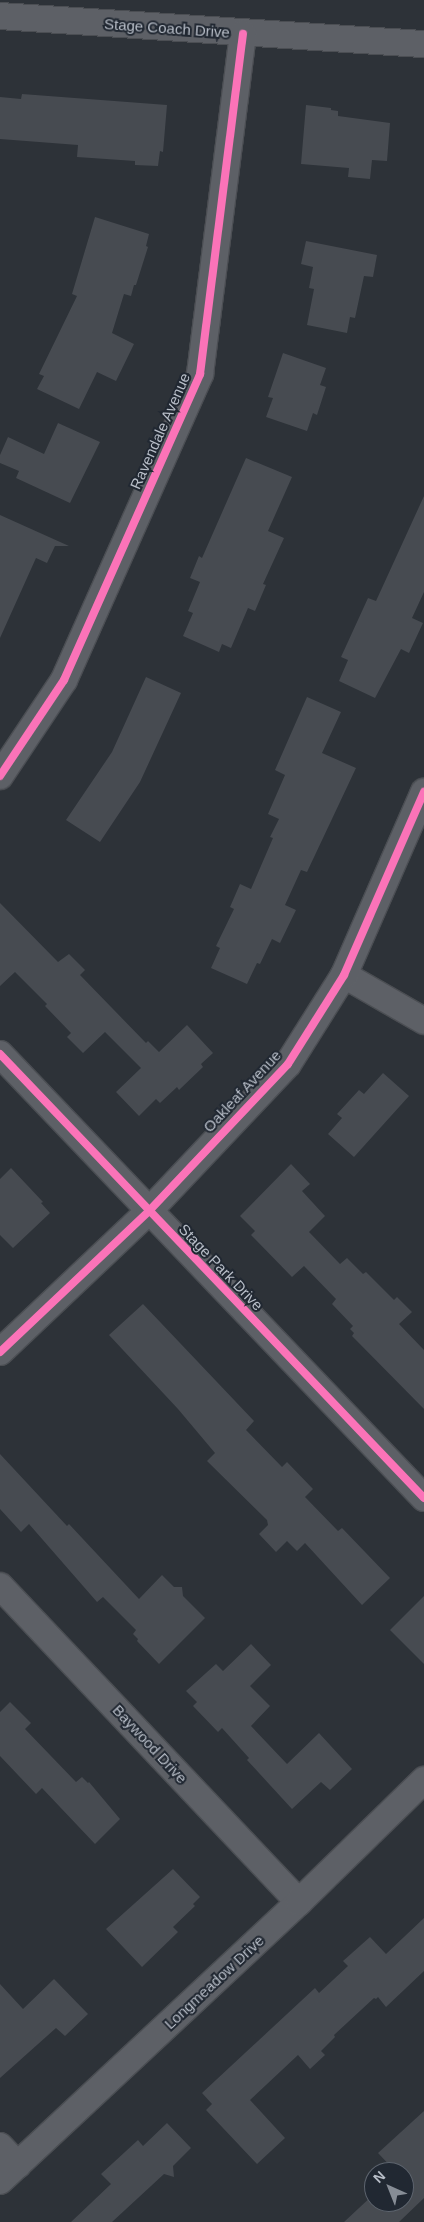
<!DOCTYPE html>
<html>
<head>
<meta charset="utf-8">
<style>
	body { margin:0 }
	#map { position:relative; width:424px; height:2222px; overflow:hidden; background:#2d3238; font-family:Helvetica,sans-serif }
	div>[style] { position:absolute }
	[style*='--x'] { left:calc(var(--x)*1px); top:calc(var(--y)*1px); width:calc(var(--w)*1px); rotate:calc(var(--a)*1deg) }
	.building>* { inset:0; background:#474b51 }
	.roads { filter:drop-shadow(1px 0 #4b4e53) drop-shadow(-1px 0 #4b4e53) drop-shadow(0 1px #4b4e53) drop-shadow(0 -1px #4b4e53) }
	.minor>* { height:26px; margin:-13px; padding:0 13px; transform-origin:13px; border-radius:13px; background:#5d6066 }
	.cycleway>* { height:8px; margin:-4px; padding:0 4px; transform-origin:4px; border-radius:4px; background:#fb73b8 }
	span { translate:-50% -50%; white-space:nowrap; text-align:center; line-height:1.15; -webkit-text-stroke:4px #212832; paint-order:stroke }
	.street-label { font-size:15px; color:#b8bec8 }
	.north { position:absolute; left:364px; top:2162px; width:50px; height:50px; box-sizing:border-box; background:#212832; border:1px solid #5d646e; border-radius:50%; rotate:316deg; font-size:14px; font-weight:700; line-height:20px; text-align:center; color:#b8bec8 }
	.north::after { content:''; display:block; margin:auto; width:18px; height:22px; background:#878d96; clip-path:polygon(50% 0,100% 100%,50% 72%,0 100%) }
</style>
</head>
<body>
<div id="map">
	<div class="building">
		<i style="clip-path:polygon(22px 94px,167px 105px,163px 152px,160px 151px,158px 166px,135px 165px,135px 161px,77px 157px,78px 145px,0 139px,0 97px,21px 99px)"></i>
		<i style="clip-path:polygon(306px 105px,331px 108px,331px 110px,338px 111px,338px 116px,390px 123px,387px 161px,372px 160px,370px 179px,348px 177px,349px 168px,301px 164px)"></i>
		<i style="clip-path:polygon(95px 217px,149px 234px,146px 246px,148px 247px,136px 285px,134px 285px,131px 296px,124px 294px,112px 333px,134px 344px,116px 381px,97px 372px,79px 409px,37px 389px,44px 376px,39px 374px,77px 296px,72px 294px)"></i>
		<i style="clip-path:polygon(306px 241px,377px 255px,373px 277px,364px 276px,355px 318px,350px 317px,347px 333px,307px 325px,314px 289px,309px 288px,313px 267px,301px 264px)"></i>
		<i style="clip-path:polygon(283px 353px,326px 368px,320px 385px,326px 387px,317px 415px,313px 413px,307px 431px,266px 417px,273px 398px,268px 397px)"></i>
		<i style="clip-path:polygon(58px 423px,100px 442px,70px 503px,16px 478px,19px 471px,0 463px,0 455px,8px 437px,44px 454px)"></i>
		<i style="clip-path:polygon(246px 458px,292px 477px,268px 531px,284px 538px,263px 584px,266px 585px,255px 611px,248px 608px,231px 648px,222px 644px,219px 652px,183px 636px,193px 613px,188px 611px,200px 582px,190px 578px,199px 556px,202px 558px)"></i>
		<i style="clip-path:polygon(424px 496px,424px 592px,412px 618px,423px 623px,409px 653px,401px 649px,375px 698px,339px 681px,348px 660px,341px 657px,368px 598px,376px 601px)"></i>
		<i style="clip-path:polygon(0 515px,69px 546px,55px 546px,47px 563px,36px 558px,0 638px)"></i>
		<i style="clip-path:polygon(146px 677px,181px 693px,140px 782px,100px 842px,66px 820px,112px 752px)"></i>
		<i style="clip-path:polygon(307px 697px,341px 712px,322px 753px,356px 768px,307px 872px,301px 870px,285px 905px,296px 910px,280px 943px,272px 939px,260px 964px,257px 963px,247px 984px,211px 968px,220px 948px,216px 946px,234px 909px,230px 907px,240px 884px,251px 889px,273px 838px,270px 837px,279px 819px,268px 814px,285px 775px,275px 770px)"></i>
		<i style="clip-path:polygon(0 903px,58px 962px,69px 954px,85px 970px,80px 975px,146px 1043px,148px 1041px,159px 1052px,187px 1025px,213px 1053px,201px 1064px,203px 1067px,179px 1090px,177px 1087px,160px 1103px,156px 1099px,139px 1116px,116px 1092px,141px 1068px,105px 1032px,83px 1053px,67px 1037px,71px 1033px,45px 1006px,47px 1004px,15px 972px,0 986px)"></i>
		<i style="clip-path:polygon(383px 1073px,409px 1096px,354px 1157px,328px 1134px,342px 1118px,337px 1114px,359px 1090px,364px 1094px)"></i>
		<i style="clip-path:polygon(291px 1164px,310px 1184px,302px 1191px,325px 1216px,309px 1232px,340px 1264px,347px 1258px,363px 1274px,366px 1272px,394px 1300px,397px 1297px,412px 1312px,399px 1324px,424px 1350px,424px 1409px,352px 1336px,354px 1333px,350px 1329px,353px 1326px,332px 1304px,336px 1299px,304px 1266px,292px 1277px,251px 1235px,255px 1231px,240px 1216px)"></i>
		<i style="clip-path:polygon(11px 1168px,43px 1202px,41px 1203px,50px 1213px,13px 1248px,0 1235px,0 1179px)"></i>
		<i style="clip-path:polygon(143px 1304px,254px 1421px,246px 1430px,282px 1467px,287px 1462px,313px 1489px,305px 1497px,338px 1531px,342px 1528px,390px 1578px,362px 1605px,305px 1543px,297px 1551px,287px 1541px,276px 1552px,259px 1534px,268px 1525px,267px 1520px,207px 1461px,215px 1453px,178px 1409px,109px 1335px)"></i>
		<i style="clip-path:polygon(0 1454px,67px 1526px,69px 1524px,139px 1599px,162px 1575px,174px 1587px,182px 1587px,183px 1596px,205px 1618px,159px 1664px,137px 1641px,138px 1639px,133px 1634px,136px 1630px,103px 1597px,97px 1602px,29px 1524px,21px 1532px,0 1509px)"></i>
		<i style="clip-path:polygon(424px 1596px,424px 1664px,390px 1630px)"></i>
		<i style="clip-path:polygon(251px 1644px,271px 1665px,250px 1686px,270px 1706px,251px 1726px,287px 1764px,319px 1733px,352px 1769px,330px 1790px,321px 1782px,292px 1809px,247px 1760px,249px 1758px,222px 1728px,218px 1732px,193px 1706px,197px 1702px,186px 1691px,216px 1664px,223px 1671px)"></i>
		<i style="clip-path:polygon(10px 1702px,31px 1723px,25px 1729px,76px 1782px,82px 1777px,88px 1783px,89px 1782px,120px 1819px,95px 1844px,42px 1788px,36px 1794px,0 1756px,0 1712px)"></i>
		<i style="clip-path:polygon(173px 1869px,200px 1897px,193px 1904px,195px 1906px,173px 1927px,178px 1932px,142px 1967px,106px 1929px)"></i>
		<i style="clip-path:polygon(424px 1918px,424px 1971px,386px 2007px,378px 1997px,376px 1999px,374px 1998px,334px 2035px,335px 2037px,321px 2051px,325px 2055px,310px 2069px,298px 2055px,250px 2100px,285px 2138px,257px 2164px,206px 2110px,212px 2104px,202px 2093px,315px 1988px,319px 1993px,348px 1966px,343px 1961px,370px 1937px,386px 1954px)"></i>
		<i style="clip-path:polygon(54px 1979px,88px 2014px,65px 2036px,56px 2028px,0 2078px,0 1984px,23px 2009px)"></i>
		<i style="clip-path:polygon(424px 2111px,424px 2198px,399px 2222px,344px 2222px,374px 2194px,374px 2202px,404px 2202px,404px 2172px,396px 2172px,378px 2153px)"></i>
		<i style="clip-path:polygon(167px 2123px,191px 2148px,173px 2166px,174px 2177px,164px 2174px,112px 2222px,71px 2222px,111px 2184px,101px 2174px,138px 2140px,143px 2146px)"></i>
	</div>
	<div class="roads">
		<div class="minor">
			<i style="--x:0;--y:16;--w:425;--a:3.8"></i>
			<i style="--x:0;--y:776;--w:115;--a:-56.3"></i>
			<i style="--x:64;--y:680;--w:335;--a:-66"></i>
			<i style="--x:200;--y:374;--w:343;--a:-82.8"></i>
			<i style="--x:344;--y:975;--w:92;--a:29.9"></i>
			<i style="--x:0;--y:1054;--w:614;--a:46.32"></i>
			<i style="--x:0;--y:1352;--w:205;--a:-43.4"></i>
			<i style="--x:149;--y:1211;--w:202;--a:-46.6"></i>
			<i style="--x:288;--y:1064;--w:105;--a:-57.8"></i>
			<i style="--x:344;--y:975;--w:200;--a:-66.4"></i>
			<i style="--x:0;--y:1586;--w:435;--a:46.6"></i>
			<i style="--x:0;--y:2146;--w:26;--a:47"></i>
			<i style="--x:0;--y:2181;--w:409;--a:-43"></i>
			<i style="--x:299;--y:1902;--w:175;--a:-44.3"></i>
		</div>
	</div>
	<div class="cycleway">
		<i style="--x:0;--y:776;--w:115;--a:-56.3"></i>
		<i style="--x:64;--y:680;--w:335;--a:-66"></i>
		<i style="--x:200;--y:374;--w:343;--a:-82.8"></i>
		<i style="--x:0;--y:1054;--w:614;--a:46.32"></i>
		<i style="--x:0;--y:1352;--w:205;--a:-43.4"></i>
		<i style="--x:149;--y:1211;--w:202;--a:-46.6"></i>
		<i style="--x:288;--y:1064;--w:105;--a:-57.8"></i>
		<i style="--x:344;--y:975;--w:200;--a:-66.4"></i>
	</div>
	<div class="street-label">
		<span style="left:167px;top:28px;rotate:4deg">Stage Coach Drive</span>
		<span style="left:160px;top:431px;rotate:-66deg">Ravendale Avenue</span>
		<span style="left:242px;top:1091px;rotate:-47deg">Oakleaf Avenue</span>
		<span style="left:221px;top:1267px;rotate:46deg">Stage Park Drive</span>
		<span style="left:150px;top:1744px;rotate:47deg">Baywood Drive</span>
		<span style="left:214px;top:1982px;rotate:-43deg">Longmeadow Drive</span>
	</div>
	<div class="north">N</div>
</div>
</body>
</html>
